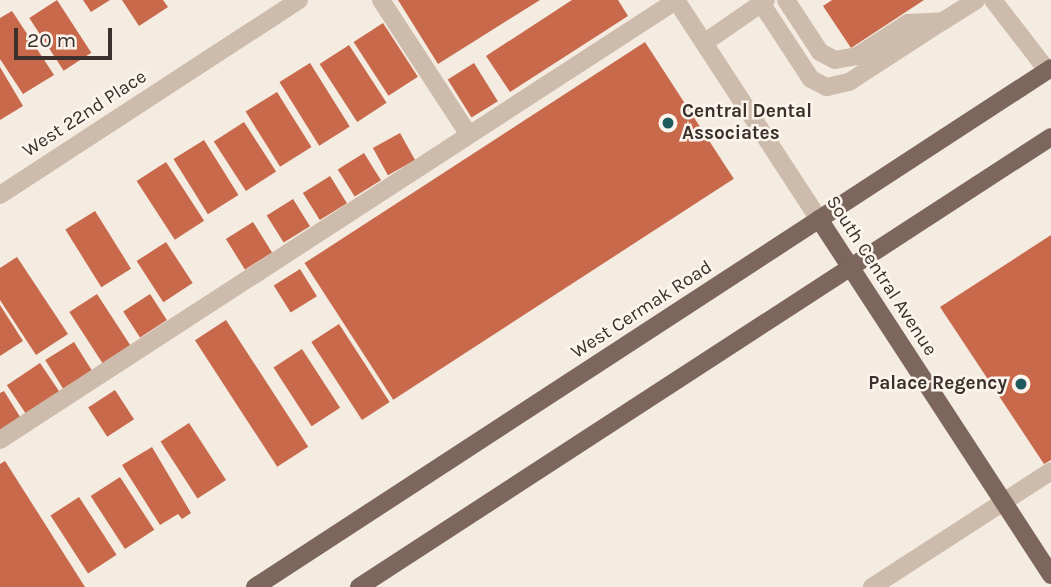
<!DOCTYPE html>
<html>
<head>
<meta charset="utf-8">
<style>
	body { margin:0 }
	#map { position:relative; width:1051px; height:587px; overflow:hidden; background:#f4ebe1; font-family:Karla,sans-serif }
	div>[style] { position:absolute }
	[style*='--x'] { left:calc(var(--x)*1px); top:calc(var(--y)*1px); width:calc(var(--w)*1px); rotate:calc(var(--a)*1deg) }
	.building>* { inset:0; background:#c8694b; transform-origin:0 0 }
	.minor>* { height:18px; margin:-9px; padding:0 9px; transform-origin:9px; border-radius:9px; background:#cdbbac }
	.major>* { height:18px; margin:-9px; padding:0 9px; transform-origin:9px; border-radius:9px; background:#7d675c }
	.dots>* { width:19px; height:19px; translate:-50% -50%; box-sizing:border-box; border:4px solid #fbf5ee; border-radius:50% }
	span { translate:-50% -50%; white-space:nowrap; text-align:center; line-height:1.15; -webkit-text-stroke:5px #fbf5ee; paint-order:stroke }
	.poi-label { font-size:19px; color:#3b302b; font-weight:700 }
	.left { translate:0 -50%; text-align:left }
	.right { translate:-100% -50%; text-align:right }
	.street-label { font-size:19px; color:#3b302b }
	.scale { position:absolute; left:14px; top:28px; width:98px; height:32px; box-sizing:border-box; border:4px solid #3b302b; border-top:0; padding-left:9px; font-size:21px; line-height:24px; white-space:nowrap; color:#3b302b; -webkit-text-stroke:5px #fbf5ee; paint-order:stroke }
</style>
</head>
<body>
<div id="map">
	<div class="building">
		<i style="left:57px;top:0;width:63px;height:33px;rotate:57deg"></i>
		<i style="clip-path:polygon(83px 0,110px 0,91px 12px)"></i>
		<i style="clip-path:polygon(122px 0,163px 0,168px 7px,139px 26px)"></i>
		<i style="clip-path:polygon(398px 0,540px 0,438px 64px)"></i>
		<i style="clip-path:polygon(572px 0,618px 0,628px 16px,510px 92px,486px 56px)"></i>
		<i style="clip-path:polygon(832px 0,924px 0,851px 48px,823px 6px)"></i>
		<i style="clip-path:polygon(12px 11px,54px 75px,23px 94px,0 59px,0 18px)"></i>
		<i style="left:383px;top:23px;width:64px;height:35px;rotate:57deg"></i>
		<i style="left:645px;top:42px;width:163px;height:406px;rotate:57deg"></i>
		<i style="left:349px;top:45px;width:69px;height:35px;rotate:57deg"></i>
		<i style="left:310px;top:63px;width:75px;height:36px;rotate:58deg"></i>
		<i style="left:474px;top:63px;width:45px;height:31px;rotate:58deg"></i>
		<i style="clip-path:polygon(0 67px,23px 106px,0 120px)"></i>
		<i style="left:277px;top:92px;width:65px;height:37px;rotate:58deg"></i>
		<i style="left:244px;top:122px;width:59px;height:36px;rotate:57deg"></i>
		<i style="left:400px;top:133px;width:31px;height:31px;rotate:61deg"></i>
		<i style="left:204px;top:140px;width:65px;height:36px;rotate:58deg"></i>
		<i style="left:364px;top:153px;width:32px;height:31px;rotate:58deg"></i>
		<i style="left:166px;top:162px;width:70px;height:35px;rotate:57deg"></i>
		<i style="left:330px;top:176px;width:32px;height:32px;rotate:58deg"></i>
		<i style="left:293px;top:199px;width:32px;height:31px;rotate:58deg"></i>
		<i style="left:95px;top:211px;width:68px;height:35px;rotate:58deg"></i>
		<i style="left:253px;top:222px;width:36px;height:32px;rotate:58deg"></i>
		<i style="clip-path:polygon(1051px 235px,1051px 460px,1044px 464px,940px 307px)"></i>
		<i style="left:166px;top:242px;width:49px;height:35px;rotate:57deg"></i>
		<i style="clip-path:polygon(17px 257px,68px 334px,36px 355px,0 300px,0 268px)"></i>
		<i style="left:300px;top:269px;width:32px;height:31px;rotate:58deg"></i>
		<i style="left:97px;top:294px;width:62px;height:33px;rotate:57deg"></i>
		<i style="left:150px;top:294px;width:31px;height:32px;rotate:57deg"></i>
		<i style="clip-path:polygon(0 305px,23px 341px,0 356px)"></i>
		<i style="left:226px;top:320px;width:151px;height:37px;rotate:57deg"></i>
		<i style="left:339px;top:324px;width:93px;height:33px;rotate:57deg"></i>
		<i style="left:74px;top:342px;width:34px;height:34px;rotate:58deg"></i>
		<i style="left:302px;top:349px;width:70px;height:34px;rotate:57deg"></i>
		<i style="left:40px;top:363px;width:36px;height:40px;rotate:56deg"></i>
		<i style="left:115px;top:390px;width:35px;height:32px;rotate:57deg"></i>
		<i style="clip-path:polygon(4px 391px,22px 420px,0 433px,0 393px)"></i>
		<i style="left:189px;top:423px;width:68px;height:34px;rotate:57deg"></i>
		<i style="clip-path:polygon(152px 447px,191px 513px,182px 519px,178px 514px,160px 525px,122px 465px)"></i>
		<i style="clip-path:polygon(5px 461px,85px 587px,0 587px,0 464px)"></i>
		<i style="left:120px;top:477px;width:63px;height:35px;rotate:57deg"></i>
		<i style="left:79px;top:497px;width:69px;height:34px;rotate:57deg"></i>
	</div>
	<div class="minor">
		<i style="--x:381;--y:0;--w:161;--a:56.9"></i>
		<i style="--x:676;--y:0;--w:262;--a:56.9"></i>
		<i style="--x:786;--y:0;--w:62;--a:56.8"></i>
		<i style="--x:820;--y:52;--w:17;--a:28"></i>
		<i style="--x:835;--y:60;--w:22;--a:-10"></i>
		<i style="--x:857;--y:56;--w:61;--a:-32.9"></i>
		<i style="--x:908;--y:23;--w:35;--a:-3"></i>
		<i style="--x:943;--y:21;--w:39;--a:-32"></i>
		<i style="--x:993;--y:0;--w:88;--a:52.4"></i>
		<i style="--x:763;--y:6;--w:87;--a:56.7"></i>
		<i style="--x:811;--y:79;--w:18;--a:27"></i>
		<i style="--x:827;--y:87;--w:23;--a:-13"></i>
		<i style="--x:849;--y:82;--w:112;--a:-33"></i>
		<i style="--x:704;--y:43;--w:75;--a:-34.7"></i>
		<i style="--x:0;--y:195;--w:357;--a:-33.1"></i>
		<i style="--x:0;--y:440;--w:807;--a:-33.02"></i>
		<i style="--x:872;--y:587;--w:213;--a:-32.9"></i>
	</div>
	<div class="major">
		<i style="--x:819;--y:219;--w:425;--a:56.9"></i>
		<i style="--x:255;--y:587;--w:950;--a:-33.1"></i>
		<i style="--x:359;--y:587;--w:825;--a:-33.04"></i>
	</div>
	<div class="dots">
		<i style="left:668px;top:123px;background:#1f5a5e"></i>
		<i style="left:1021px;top:384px;background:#1f5a5e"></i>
	</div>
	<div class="poi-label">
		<span class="left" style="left:682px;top:123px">Central Dental<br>Associates</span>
		<span class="right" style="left:1007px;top:384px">Palace Regency</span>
	</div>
	<div class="street-label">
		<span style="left:85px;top:114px;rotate:-33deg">West 22nd Place</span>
		<span style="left:881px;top:276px;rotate:57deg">South Central Avenue</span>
		<span style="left:642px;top:310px;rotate:-33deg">West Cermak Road</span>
	</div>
	<div class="scale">20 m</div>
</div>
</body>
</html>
